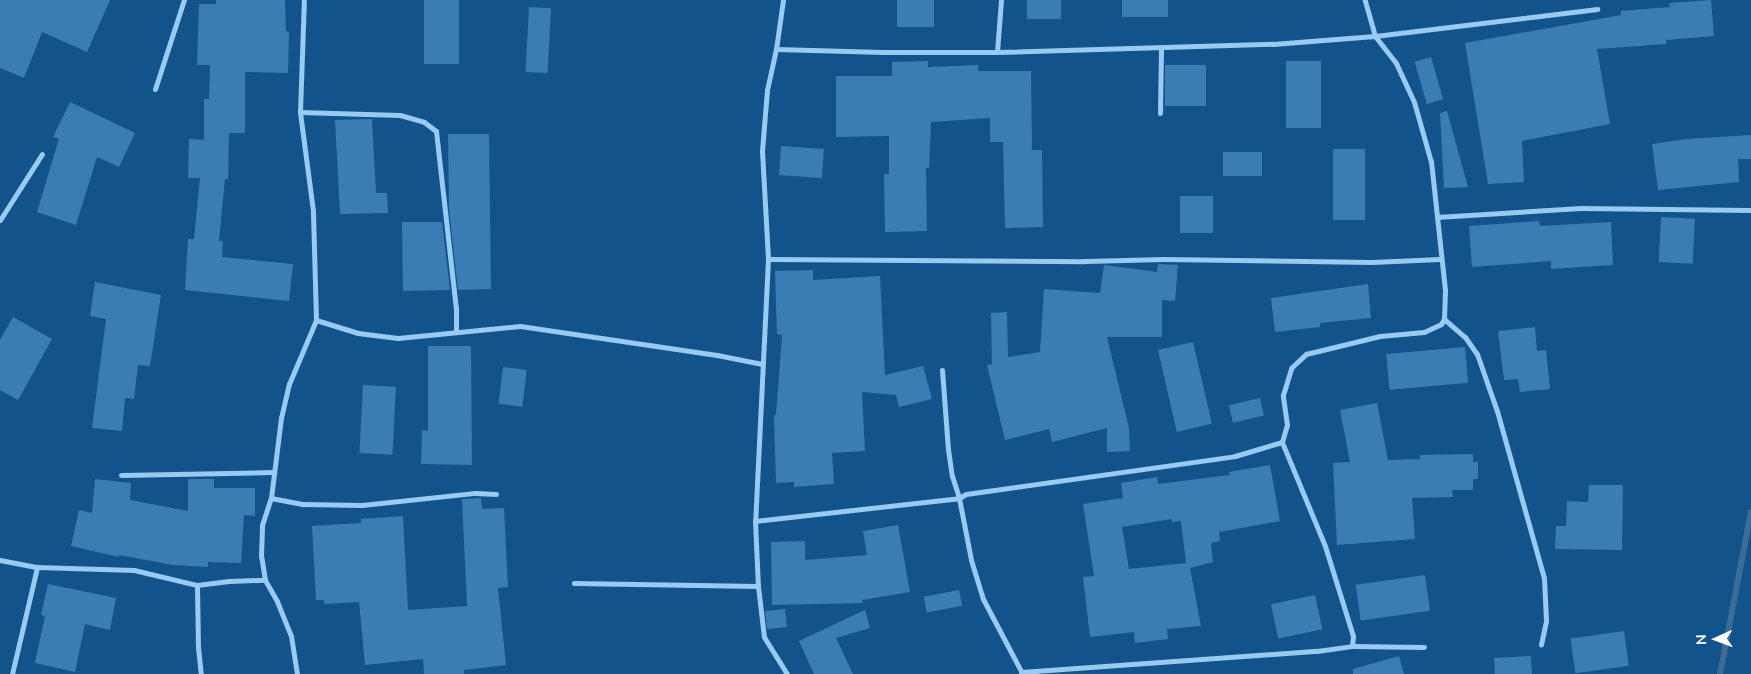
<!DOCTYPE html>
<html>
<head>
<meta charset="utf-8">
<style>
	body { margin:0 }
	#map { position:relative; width:1751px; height:674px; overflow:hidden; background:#12538b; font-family:Mulish,sans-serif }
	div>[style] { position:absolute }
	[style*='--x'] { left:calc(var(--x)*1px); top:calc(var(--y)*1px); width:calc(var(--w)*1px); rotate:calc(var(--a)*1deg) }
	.stream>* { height:6px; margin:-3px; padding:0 3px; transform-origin:3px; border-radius:3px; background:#3c6c95 }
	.building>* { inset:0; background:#3a7db5; transform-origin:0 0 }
	.minor>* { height:5px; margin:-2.5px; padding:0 2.5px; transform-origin:2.5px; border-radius:2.5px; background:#99caf1 }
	span { translate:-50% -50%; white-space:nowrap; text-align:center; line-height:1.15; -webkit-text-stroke:4px #12538b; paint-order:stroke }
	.north { position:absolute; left:1691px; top:614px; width:50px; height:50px; -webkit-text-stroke:4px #12538b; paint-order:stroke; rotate:268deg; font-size:14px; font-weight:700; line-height:20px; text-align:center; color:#fff }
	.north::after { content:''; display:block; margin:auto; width:18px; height:22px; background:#fff; clip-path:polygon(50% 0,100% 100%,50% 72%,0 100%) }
</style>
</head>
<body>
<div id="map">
	<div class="stream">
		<i style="--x:1720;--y:674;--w:165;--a:-79.2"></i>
	</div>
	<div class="building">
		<i style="clip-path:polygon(0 0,110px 0,87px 52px,42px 32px,24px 78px,0 68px)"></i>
		<i style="clip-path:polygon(216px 0,285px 0,286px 31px,289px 32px,288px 73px,245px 72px,245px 133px,229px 133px,228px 179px,225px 179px,219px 241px,223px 241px,222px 257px,293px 264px,289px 301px,185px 290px,188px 239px,194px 239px,200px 178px,188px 178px,189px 139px,204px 140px,204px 99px,209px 99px,210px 65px,197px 65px,199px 4px,216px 4px)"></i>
		<i style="left:424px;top:0;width:35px;height:64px"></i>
		<i style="left:897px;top:0;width:37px;height:27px"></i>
		<i style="left:1027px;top:0;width:34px;height:19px"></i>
		<i style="left:1122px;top:0;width:46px;height:17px"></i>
		<i style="clip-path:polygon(1711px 0,1714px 36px,1666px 40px,1666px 44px,1597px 49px,1610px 124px,1522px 141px,1524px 182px,1488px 184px,1465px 43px,1621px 15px,1621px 11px,1670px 7px,1669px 3px)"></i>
		<i style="left:529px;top:7px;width:22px;height:65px;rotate:3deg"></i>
		<i style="left:1431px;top:57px;width:44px;height:17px;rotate:74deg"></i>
		<i style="clip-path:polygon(928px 61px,928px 67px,978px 65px,978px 71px,1031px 71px,1032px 150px,1042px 150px,1043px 227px,1005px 228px,1003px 142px,990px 142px,990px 118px,931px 122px,929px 168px,926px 168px,927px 231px,885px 232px,884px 174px,889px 174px,889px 136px,836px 137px,836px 76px,892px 76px,892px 62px)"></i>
		<i style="left:1286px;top:61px;width:35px;height:67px"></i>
		<i style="left:1165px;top:65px;width:41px;height:41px"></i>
		<i style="clip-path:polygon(70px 102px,135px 133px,119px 167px,97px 157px,76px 225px,37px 212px,59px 139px,53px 137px)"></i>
		<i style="clip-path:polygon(1447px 111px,1468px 187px,1444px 188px,1440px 113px)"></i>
		<i style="clip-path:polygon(372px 119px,376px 193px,387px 193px,388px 213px,340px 214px,335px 120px)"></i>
		<i style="clip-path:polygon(448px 134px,489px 134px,491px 289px,458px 290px,449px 209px)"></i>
		<i style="clip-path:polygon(1751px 135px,1751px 159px,1738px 159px,1739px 182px,1658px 190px,1652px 144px,1687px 139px)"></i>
		<i style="left:781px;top:146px;width:43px;height:29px;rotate:4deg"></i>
		<i style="left:1333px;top:149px;width:32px;height:71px"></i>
		<i style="left:1223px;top:152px;width:39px;height:24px"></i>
		<i style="left:1180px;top:196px;width:33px;height:37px"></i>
		<i style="left:1661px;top:217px;width:34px;height:45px;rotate:3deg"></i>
		<i style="clip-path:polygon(1539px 221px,1540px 226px,1611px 222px,1613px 265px,1551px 269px,1551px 261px,1472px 267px,1469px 226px)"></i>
		<i style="clip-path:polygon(402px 222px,442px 222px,450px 290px,403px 291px)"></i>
		<i style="clip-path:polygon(1158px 264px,1178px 265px,1175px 301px,1162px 300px,1162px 337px,1107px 337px,1129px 428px,1130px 451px,1107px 452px,1107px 428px,1052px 442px,1049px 429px,1005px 440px,987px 365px,992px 364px,991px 313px,1007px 312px,1008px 357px,1040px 352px,1044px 289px,1100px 293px,1104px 265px,1157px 272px)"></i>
		<i style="clip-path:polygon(813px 270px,813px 280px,880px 276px,885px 375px,923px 366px,932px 399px,899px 407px,896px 395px,862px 392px,865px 451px,832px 453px,834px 484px,794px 487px,794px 482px,776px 483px,774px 415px,776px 415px,782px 335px,777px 334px,775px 271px)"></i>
		<i style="clip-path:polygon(95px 282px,161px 295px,150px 366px,138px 365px,134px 399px,125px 398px,122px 431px,92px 428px,106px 319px,90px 316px)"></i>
		<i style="clip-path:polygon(1368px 284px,1371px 318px,1320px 323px,1320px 327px,1275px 332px,1271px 298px)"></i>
		<i style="clip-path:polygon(13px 317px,52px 339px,18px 400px,0 390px,0 340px)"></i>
		<i style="clip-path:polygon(1535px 327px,1537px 351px,1546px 350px,1550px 389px,1520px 392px,1518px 379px,1504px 380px,1498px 331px)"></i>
		<i style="left:1193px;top:342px;width:84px;height:36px;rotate:77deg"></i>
		<i style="clip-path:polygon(428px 346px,471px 346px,472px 465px,421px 464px,422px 430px,428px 431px)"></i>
		<i style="left:1465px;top:347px;width:36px;height:79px;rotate:85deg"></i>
		<i style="left:503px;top:367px;width:24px;height:37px;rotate:7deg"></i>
		<i style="left:363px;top:385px;width:33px;height:68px;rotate:3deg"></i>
		<i style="left:1260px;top:398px;width:18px;height:32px;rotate:77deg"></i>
		<i style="clip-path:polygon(1377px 403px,1388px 460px,1420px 459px,1420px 455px,1473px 454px,1473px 462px,1478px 462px,1478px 479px,1473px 479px,1473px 490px,1452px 490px,1453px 497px,1412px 498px,1415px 539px,1337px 545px,1333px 463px,1350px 462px,1340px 410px)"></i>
		<i style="clip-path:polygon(evenodd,1270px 465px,1280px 521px,1219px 532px,1220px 541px,1211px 543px,1213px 562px,1190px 568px,1201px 626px,1167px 629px,1168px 639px,1135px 643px,1134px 632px,1090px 637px,1083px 577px,1094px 576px,1083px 504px,1123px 498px,1121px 483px,1157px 477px,1158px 484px,1230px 475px,1229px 472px,1270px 465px,1172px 519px,1172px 522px,1181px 521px,1186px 563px,1129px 569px,1122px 527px,1172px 519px)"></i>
		<i style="clip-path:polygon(95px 479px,131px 483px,130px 500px,188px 511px,188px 479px,214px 479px,214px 488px,255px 488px,255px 516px,244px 515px,241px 563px,208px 562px,208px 567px,173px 565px,119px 555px,119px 557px,71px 546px,79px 510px,92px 513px)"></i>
		<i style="clip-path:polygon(1589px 485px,1623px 485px,1622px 550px,1555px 549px,1556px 526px,1566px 526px,1567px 501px,1588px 502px)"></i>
		<i style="clip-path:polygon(481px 498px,482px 509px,504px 508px,508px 587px,498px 588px,506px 665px,464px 670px,464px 674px,424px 674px,423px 659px,365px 665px,359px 602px,324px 604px,324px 600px,316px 600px,312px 526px,361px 523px,361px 519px,403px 516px,408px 610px,467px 606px,462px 499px)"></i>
		<i style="clip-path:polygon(898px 525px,910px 592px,862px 600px,863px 603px,772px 605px,771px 542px,805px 541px,805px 560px,867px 555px,863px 531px)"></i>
		<i style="left:1425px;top:575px;width:36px;height:70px;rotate:82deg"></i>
		<i style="clip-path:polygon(48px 584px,116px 598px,110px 630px,85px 624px,75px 672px,35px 663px,45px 616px,41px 615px)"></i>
		<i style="left:959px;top:590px;width:16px;height:36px;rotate:79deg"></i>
		<i style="left:1315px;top:595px;width:35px;height:45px;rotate:78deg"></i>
		<i style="left:785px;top:609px;width:18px;height:20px;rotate:84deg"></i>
		<i style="clip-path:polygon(865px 610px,870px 628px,836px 638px,853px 674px,814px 674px,799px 641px)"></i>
		<i style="left:1624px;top:631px;width:35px;height:54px;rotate:82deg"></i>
		<i style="clip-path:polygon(1399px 656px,1404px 674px,1353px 674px,1353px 669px)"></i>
		<i style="left:1531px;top:656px;width:18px;height:37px;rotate:87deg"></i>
	</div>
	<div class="minor">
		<i style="--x:783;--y:0;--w:49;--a:98.1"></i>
		<i style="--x:776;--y:49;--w:107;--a:1.6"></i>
		<i style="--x:883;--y:52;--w:114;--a:0"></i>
		<i style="--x:997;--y:52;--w:276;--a:-1.7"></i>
		<i style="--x:1273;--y:44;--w:102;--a:-4.5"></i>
		<i style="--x:1375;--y:36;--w:224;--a:-6.9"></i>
		<i style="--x:776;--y:49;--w:42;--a:102.4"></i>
		<i style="--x:767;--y:90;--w:61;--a:94.7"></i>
		<i style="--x:762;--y:151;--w:108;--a:86.8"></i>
		<i style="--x:768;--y:259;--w:262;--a:92.8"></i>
		<i style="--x:755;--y:521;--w:65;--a:87.4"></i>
		<i style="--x:758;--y:586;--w:51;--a:83.3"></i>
		<i style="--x:764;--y:637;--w:44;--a:58.1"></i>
		<i style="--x:997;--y:52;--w:52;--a:-85.6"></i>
		<i style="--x:155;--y:89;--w:94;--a:-72"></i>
		<i style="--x:300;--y:112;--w:100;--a:1.7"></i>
		<i style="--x:400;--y:115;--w:25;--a:16"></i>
		<i style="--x:424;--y:122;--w:15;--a:37"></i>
		<i style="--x:436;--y:131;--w:178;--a:83.6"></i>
		<i style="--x:456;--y:308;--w:23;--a:90"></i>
		<i style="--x:1160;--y:113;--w:65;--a:-89.1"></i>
		<i style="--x:1437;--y:217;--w:144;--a:-3.6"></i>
		<i style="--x:1581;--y:208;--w:169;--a:0.7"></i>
		<i style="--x:0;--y:220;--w:78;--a:-57.5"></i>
		<i style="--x:768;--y:259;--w:317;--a:0.4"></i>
		<i style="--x:1085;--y:261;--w:79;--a:-1.5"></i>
		<i style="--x:1164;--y:259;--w:208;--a:0.8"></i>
		<i style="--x:1372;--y:262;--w:68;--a:-2.5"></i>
		<i style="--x:1444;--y:319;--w:28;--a:41"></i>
		<i style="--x:1465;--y:337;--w:21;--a:55"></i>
		<i style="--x:1477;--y:354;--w:60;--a:70.7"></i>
		<i style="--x:1497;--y:411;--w:173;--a:74.3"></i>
		<i style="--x:1544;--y:578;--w:43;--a:87.3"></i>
		<i style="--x:1546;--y:621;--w:24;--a:102"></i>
		<i style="--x:316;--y:320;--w:44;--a:17.2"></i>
		<i style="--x:358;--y:333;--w:40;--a:7.1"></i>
		<i style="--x:398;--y:338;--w:123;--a:-5.6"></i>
		<i style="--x:520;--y:326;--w:199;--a:8.4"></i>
		<i style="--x:717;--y:355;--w:46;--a:11.3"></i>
		<i style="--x:942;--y:370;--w:79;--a:85.7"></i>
		<i style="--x:948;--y:449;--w:27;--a:82"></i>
		<i style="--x:952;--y:476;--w:23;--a:72"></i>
		<i style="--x:959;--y:498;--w:8;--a:-30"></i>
		<i style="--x:966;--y:494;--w:272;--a:-8"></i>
		<i style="--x:1235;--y:456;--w:49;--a:-16.6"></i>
		<i style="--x:1282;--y:442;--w:18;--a:-74"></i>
		<i style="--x:1287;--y:425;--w:30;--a:-98"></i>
		<i style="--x:1283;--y:395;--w:28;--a:-73"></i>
		<i style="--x:1291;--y:368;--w:21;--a:-43"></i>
		<i style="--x:1306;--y:354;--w:76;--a:-13.7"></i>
		<i style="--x:1380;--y:336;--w:44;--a:-5.2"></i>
		<i style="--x:1424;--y:332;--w:19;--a:-25"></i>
		<i style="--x:1441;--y:324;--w:6;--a:-59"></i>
		<i style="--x:1444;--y:319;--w:29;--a:-88"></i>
		<i style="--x:1445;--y:290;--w:129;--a:-96.2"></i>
		<i style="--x:1431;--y:162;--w:62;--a:-105.8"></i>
		<i style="--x:1414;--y:102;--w:43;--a:-114.8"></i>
		<i style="--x:1396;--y:63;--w:34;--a:-128"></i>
		<i style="--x:1375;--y:36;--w:37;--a:-106"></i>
		<i style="--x:121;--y:475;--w:152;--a:-1.1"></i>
		<i style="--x:271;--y:498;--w:33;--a:11"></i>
		<i style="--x:303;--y:504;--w:59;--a:1"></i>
		<i style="--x:362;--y:505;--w:114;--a:-6.1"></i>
		<i style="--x:475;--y:493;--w:21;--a:3"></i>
		<i style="--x:755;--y:521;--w:205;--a:-6.4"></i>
		<i style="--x:959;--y:498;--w:63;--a:79"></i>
		<i style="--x:971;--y:560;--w:41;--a:72.9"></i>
		<i style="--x:983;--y:599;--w:84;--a:62.2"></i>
		<i style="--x:0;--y:560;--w:38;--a:11"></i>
		<i style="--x:37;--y:567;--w:97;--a:1.8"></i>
		<i style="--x:134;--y:570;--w:65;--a:13.4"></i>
		<i style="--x:197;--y:585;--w:32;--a:-7"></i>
		<i style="--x:229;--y:581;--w:36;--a:-2"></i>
		<i style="--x:574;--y:583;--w:184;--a:0.9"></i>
		<i style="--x:197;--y:585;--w:62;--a:89.1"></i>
		<i style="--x:198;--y:647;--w:27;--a:84"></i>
		<i style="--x:1352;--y:646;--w:72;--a:0.8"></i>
		<i style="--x:1021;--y:672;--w:297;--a:-4.1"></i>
		<i style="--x:1317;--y:651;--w:35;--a:-8"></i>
		<i style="--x:1352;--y:646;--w:10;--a:-84"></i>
		<i style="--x:1353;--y:636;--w:94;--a:-107.3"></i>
		<i style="--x:1325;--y:546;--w:113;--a:-112.5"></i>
		<i style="--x:12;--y:674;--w:110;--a:-76.8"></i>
		<i style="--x:297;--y:674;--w:38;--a:-99"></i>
		<i style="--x:291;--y:636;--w:38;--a:-112"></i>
		<i style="--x:277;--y:601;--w:24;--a:-120"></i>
		<i style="--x:265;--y:580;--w:24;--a:-99"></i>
		<i style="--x:261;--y:556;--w:31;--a:-88"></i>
		<i style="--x:262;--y:525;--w:28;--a:-72"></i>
		<i style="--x:271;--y:498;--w:81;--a:-82.9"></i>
		<i style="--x:281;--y:418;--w:35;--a:-77"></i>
		<i style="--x:289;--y:384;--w:69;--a:-67.1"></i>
		<i style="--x:316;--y:320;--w:109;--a:-91.6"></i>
		<i style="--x:313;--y:211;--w:100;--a:-97.5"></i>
		<i style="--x:300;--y:112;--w:112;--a:-88"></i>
	</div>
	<div class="north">N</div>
</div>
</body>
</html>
